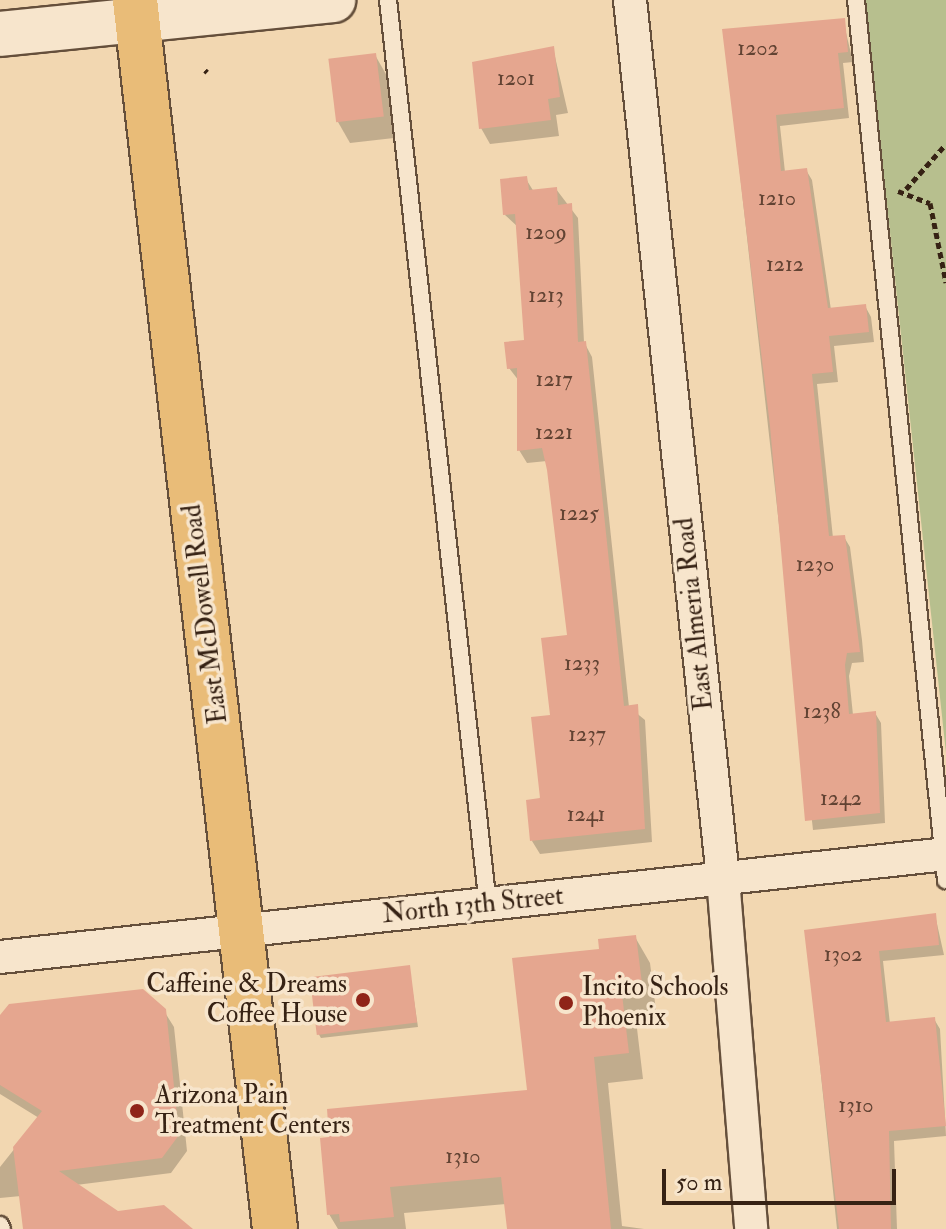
<!DOCTYPE html>
<html>
<head>
<meta charset="utf-8">
<style>
	body { margin:0 }
	#map { position:relative; width:946px; height:1229px; overflow:hidden; background:#f2d7b1; font-family:"IM FELL Double Pica",serif }
	div>[style] { position:absolute }
	[style*='--x'] { left:calc(var(--x)*1px); top:calc(var(--y)*1px); width:calc(var(--w)*1px); rotate:calc(var(--a)*1deg) }
	.green>* { inset:0; background:#b7bf8e }
	.shadow>* { inset:0; background:#0003 }
	.building>* { inset:0; background:#e5a68f; transform-origin:0 0 }
	.path>* { height:5px; margin-top:-2.5px; transform-origin:0; background:repeating-linear-gradient(90deg,#362214 0 6px,transparent 0 10px) }
	.roads { filter:drop-shadow(2px 0 #654f3b) drop-shadow(-2px 0 #654f3b) drop-shadow(0 2px #654f3b) drop-shadow(0 -2px #654f3b) }
	.lane>* { height:16px; margin:-8px; padding:0 8px; transform-origin:8px; border-radius:8px; background:#f7e5cc }
	.street>* { height:32px; margin:-16px; padding:0 16px; transform-origin:16px; border-radius:16px; background:#f7e5cc }
	.secondary>* { height:44px; margin:-22px; padding:0 22px; transform-origin:22px; border-radius:22px; background:#f7e5cc }
	.primary>* { height:44px; margin:-22px; padding:0 22px; transform-origin:22px; border-radius:22px; background:#e9bc78 }
	.dots>* { width:22px; height:22px; translate:-50% -50%; box-sizing:border-box; border:4px solid #f7e5cc; border-radius:50% }
	span { translate:-50% -50%; white-space:nowrap; text-align:center; line-height:1.15; -webkit-text-stroke:7px #f7e5cc; paint-order:stroke }
	.number-label { font-size:22px; color:#624333 }
	.number-label span { -webkit-text-stroke-width:0 }
	.street-label { font-size:26px; color:#362214 }
	.poi-label { font-size:26px; color:#362214 }
	.right { translate:-100% -50%; text-align:right }
	.left { translate:0 -50%; text-align:left }
	.scale { position:absolute; left:662px; top:1169px; width:234px; height:36px; box-sizing:border-box; border:4px solid #362214; border-top:0; padding-left:10px; font-size:24px; line-height:28px; white-space:nowrap; color:#362214; -webkit-text-stroke:6px #f7e5cc; paint-order:stroke }
</style>
</head>
<body>
<div id="map">
	<div class="green">
		<i style="clip-path:polygon(865px 0,946px 0,946px 753px)"></i>
	</div>
	<div class="shadow">
		<i style="clip-path:polygon(843px 20px,853px 62px,843px 63px,849px 118px,780px 126px,785px 172px,806px 170px,812px 180px,831px 310px,865px 306px,871px 317px,874px 342px,834px 346px,838px 382px,817px 384px,833px 538px,844px 537px,850px 547px,862px 640px,864px 662px,852px 663px,849px 676px,853px 715px,875px 713px,881px 723px,885px 823px,813px 830px,724px 31px)"></i>
		<i style="clip-path:polygon(553px 48px,568px 113px,556px 115px,559px 136px,490px 144px,481px 128px)"></i>
		<i style="clip-path:polygon(375px 55px,387px 76px,394px 138px,350px 143px,338px 122px)"></i>
		<i style="clip-path:polygon(526px 179px,534px 192px,556px 189px,578px 218px,584px 342px,592px 357px,629px 707px,645px 720px,652px 842px,540px 854px,532px 841px,569px 637px,547px 461px,527px 463px,519px 450px,519px 381px,509px 368px,526px 342px,518px 227px,505px 215px)"></i>
		<i style="clip-path:polygon(935px 915px,944px 955px,883px 961px,890px 1024px,934px 1019px,940px 1029px,946px 1136px,894px 1141px,897px 1229px,837px 1229px,806px 932px)"></i>
		<i style="clip-path:polygon(635px 937px,650px 963px,657px 1018px,636px 1020px,643px 1079px,608px 1083px,622px 1226px,644px 1229px,509px 1229px,506px 1204px,404px 1213px,406px 1229px,338px 1229px,329px 1214px,529px 1092px,601px 950px)"></i>
		<i style="clip-path:polygon(409px 967px,418px 1027px,321px 1038px,318px 1033px)"></i>
		<i style="clip-path:polygon(164px 1011px,174px 1027px,187px 1151px,171px 1173px,76px 1185px,117px 1213px,188px 1229px,25px 1229px,21px 1196px,0 1198px,0 1167px,39px 1118px,0 1094px,0 1018px)"></i>
	</div>
	<div class="building">
		<i style="clip-path:polygon(845px 18px,848px 52px,838px 53px,844px 108px,776px 115px,781px 171px,807px 168px,828px 308px,866px 304px,869px 332px,829px 336px,833px 372px,812px 374px,829px 536px,845px 535px,857px 628px,860px 652px,847px 653px,845px 665px,849px 714px,876px 711px,880px 813px,805px 821px,770px 426px,722px 29px)"></i>
		<i style="clip-path:polygon(554px 46px,560px 97px,548px 99px,551px 120px,479px 129px,472px 62px)"></i>
		<i style="left:376px;top:53px;width:64px;height:48px;rotate:83deg"></i>
		<i style="clip-path:polygon(527px 176px,529px 190px,557px 187px,558px 205px,572px 203px,578px 342px,586px 341px,624px 706px,638px 704px,645px 829px,530px 841px,526px 800px,540px 798px,531px 717px,550px 715px,541px 638px,567px 635px,547px 470px,542px 448px,517px 451px,517px 368px,507px 369px,504px 342px,524px 340px,515px 214px,503px 215px,500px 179px)"></i>
		<i style="clip-path:polygon(936px 913px,939px 945px,879px 951px,886px 1022px,935px 1017px,946px 1126px,889px 1131px,891px 1229px,839px 1229px,804px 930px)"></i>
		<i style="clip-path:polygon(636px 935px,643px 992px,622px 994px,629px 1053px,594px 1057px,611px 1229px,507px 1229px,501px 1177px,390px 1187px,394px 1217px,340px 1222px,339px 1214px,327px 1215px,320px 1138px,329px 1137px,327px 1109px,527px 1090px,512px 958px,599px 949px,598px 939px)"></i>
		<i style="left:410px;top:965px;width:58px;height:101px;rotate:83deg"></i>
		<i style="clip-path:polygon(143px 989px,166px 1009px,179px 1135px,162px 1158px,59px 1171px,118px 1211px,164px 1205px,193px 1229px,23px 1229px,13px 1147px,42px 1111px,0 1085px,0 1015px,9px 1004px)"></i>
	</div>
	<div class="path">
		<i style="--x:205;--y:70;--w:3;--a:45"></i>
		<i style="--x:906;--y:189;--w:60;--a:-48.4"></i>
		<i style="--x:898;--y:191;--w:34;--a:21"></i>
		<i style="--x:930;--y:203;--w:81;--a:78.6"></i>
	</div>
	<div class="roads">
		<div class="lane">
			<i style="--x:388;--y:0;--w:912;--a:83.7"></i>
			<i style="--x:856;--y:0;--w:885;--a:84.16"></i>
			<i style="--x:0;--y:1225;--w:4;--a:63"></i>
		</div>
		<div class="street">
			<i style="--x:630;--y:0;--w:883;--a:83.95"></i>
			<i style="--x:723;--y:878;--w:352;--a:85.4"></i>
			<i style="--x:0;--y:957;--w:952;--a:-6.21"></i>
		</div>
		<div class="secondary">
			<i style="--x:0;--y:34;--w:335;--a:-5.8"></i>
		</div>
		<div class="primary">
			<i style="--x:135;--y:0;--w:1237;--a:83.5"></i>
		</div>
	</div>
	<div class="dots">
		<i style="left:363px;top:1000px;background:#8f2418"></i>
		<i style="left:566px;top:1003px;background:#8f2418"></i>
		<i style="left:137px;top:1111px;background:#8f2418"></i>
	</div>
	<div class="number-label">
		<span style="left:758px;top:49px">1202</span>
		<span style="left:516px;top:79px">1201</span>
		<span style="left:777px;top:199px">1210</span>
		<span style="left:546px;top:233px">1209</span>
		<span style="left:785px;top:265px">1212</span>
		<span style="left:546px;top:296px">1213</span>
		<span style="left:554px;top:380px">1217</span>
		<span style="left:554px;top:433px">1221</span>
		<span style="left:579px;top:514px">1225</span>
		<span style="left:815px;top:565px">1230</span>
		<span style="left:582px;top:664px">1233</span>
		<span style="left:822px;top:712px">1238</span>
		<span style="left:587px;top:735px">1237</span>
		<span style="left:841px;top:799px">1242</span>
		<span style="left:586px;top:815px">1241</span>
		<span style="left:843px;top:955px">1302</span>
		<span style="left:856px;top:1106px">1310</span>
		<span style="left:463px;top:1157px">1310</span>
	</div>
	<div class="street-label">
		<span style="left:206px;top:614px;rotate:-97deg">East McDowell Road</span>
		<span style="left:695px;top:614px;rotate:-96deg">East Almeria Road</span>
		<span style="left:473px;top:906px;rotate:-6deg">North 13th Street</span>
	</div>
	<div class="poi-label">
		<span class="right" style="left:347px;top:1000px">Caffeine &amp; Dreams<br>Coffee House</span>
		<span class="left" style="left:582px;top:1003px">Incito Schools<br>Phoenix</span>
		<span class="left" style="left:155px;top:1111px">Arizona Pain<br>Treatment Centers</span>
	</div>
	<div class="scale">50 m</div>
</div>
</body>
</html>
